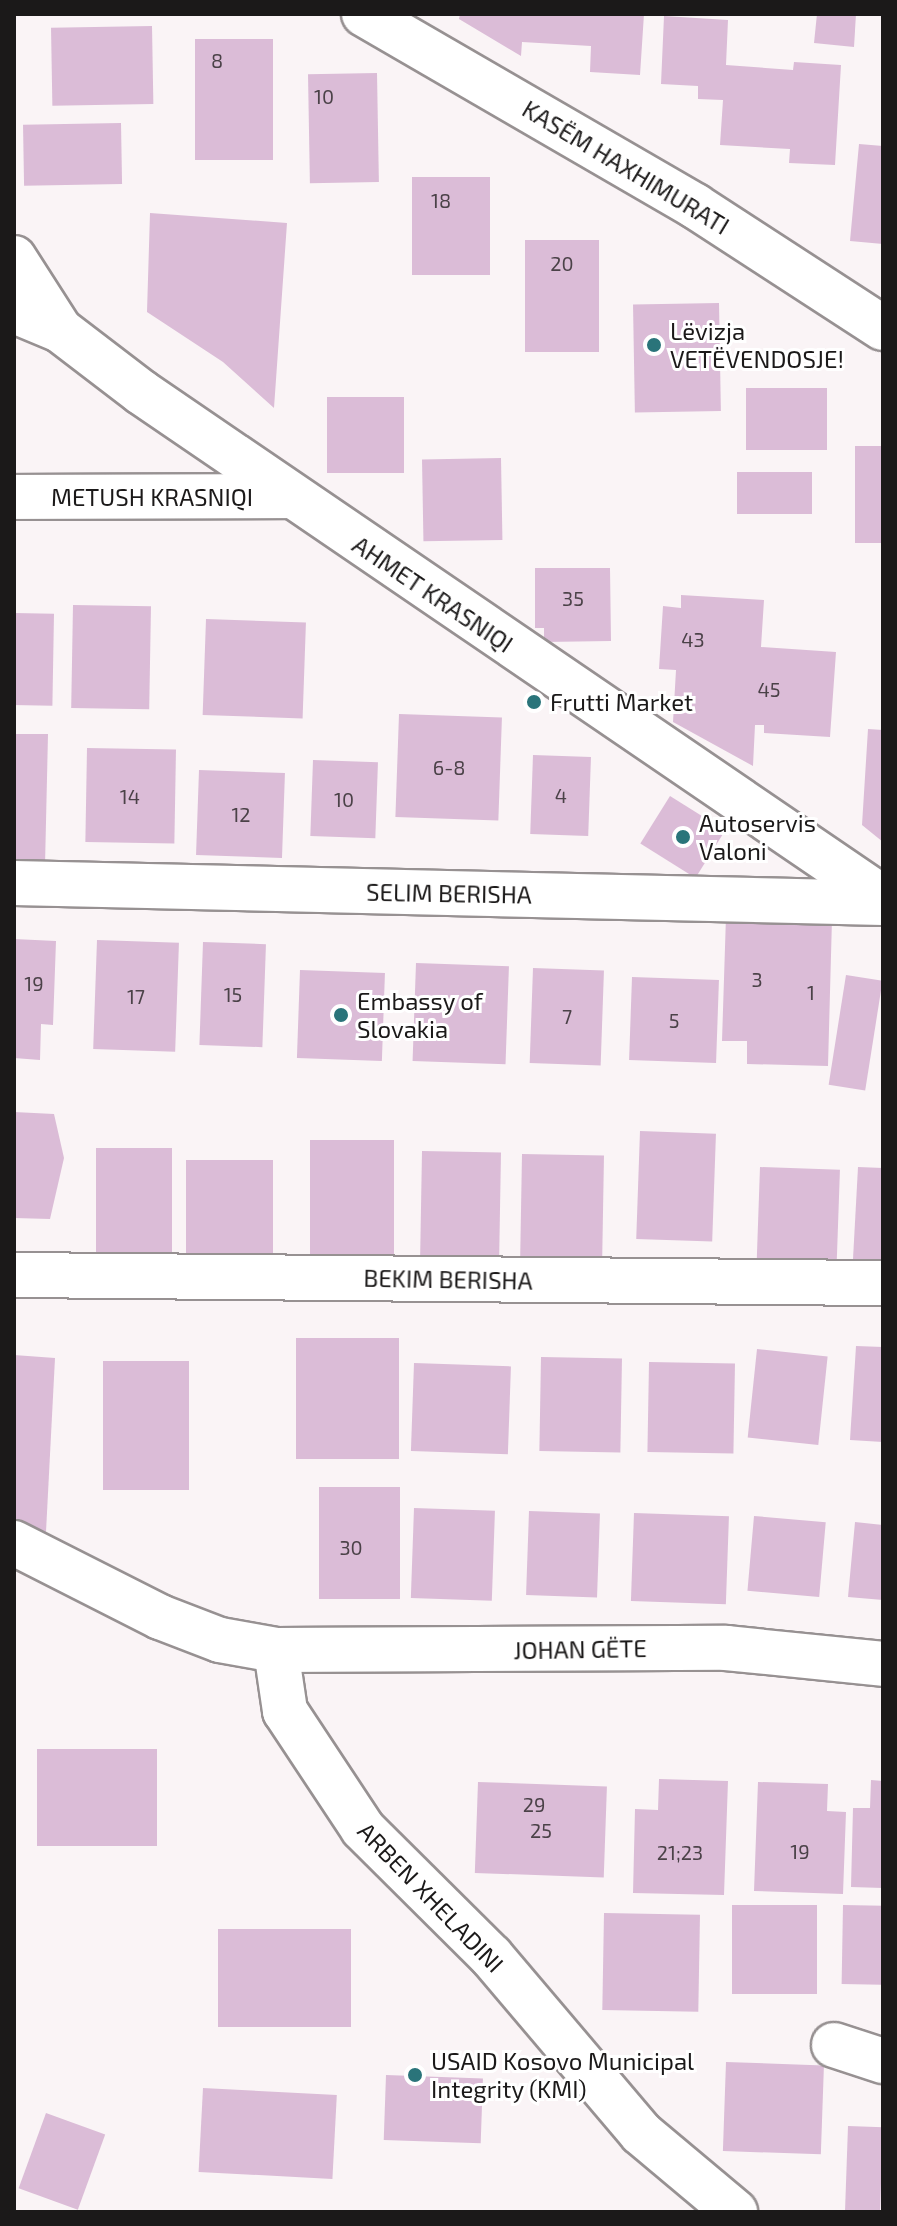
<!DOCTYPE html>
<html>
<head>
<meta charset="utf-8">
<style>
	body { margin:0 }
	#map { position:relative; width:897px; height:2226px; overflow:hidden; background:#faf4f6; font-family:"Exo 2",sans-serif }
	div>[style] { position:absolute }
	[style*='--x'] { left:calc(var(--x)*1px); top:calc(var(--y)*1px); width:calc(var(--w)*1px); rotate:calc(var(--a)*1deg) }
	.building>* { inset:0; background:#dbbcd7; transform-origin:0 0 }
	.roads { filter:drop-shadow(2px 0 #979192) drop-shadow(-2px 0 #979192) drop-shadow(0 2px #979192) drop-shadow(0 -2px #979192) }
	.minor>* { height:44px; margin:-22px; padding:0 22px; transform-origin:22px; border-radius:22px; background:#fff }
	.major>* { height:44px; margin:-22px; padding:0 22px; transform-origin:22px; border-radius:22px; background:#fff }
	.dots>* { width:22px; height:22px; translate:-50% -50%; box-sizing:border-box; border:4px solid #fff; border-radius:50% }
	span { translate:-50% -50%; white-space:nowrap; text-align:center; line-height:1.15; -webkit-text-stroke:6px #fff; paint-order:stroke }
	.number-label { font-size:20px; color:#4b4248 }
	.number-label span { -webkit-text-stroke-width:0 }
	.street-label { font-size:24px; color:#1b1919 }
	.poi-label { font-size:24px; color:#1b1919 }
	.left { translate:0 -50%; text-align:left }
	.frame { position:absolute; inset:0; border:16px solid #1b1919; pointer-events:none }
</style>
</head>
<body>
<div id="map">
	<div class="building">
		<i style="clip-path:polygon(460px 14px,644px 14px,640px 75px,590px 72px,591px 46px,522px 42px,521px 56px,459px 19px)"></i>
		<i style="clip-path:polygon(817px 14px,856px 14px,854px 47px,814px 43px)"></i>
		<i style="clip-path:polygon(664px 16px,728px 20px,726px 65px,793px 70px,794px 62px,841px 65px,835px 165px,789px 163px,790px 149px,720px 145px,723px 100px,698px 99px,698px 86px,661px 84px)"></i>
		<i style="left:152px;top:26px;width:78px;height:101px;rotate:89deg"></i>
		<i style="left:273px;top:39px;width:121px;height:78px;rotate:90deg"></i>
		<i style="left:377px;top:73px;width:109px;height:69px;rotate:89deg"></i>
		<i style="left:121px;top:123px;width:61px;height:98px;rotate:89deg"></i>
		<i style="clip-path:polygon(859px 144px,883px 146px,883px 244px,850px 241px)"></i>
		<i style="left:412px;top:177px;width:78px;height:98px"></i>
		<i style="clip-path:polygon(150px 213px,287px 223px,274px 408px,223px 362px,147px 312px)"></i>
		<i style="left:525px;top:240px;width:74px;height:112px"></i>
		<i style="left:719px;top:303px;width:108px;height:86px;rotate:89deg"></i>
		<i style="left:746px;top:388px;width:81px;height:62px"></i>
		<i style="left:327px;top:397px;width:77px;height:76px"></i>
		<i style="left:855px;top:446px;width:28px;height:97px"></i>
		<i style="left:501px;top:458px;width:82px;height:79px;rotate:89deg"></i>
		<i style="left:737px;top:472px;width:75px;height:42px"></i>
		<i style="clip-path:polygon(535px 568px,610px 568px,611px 641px,544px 642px,544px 628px,535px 628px)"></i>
		<i style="clip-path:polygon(681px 595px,764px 600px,761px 647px,836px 652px,830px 737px,764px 733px,764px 725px,755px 725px,753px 766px,673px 722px,676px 670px,659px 669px,663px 606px,681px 608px)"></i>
		<i style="left:73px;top:605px;width:78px;height:103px;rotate:1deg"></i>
		<i style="left:14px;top:613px;width:40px;height:92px;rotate:1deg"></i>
		<i style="left:206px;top:619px;width:100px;height:96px;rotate:2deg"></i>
		<i style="left:399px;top:714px;width:103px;height:103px;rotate:2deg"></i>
		<i style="clip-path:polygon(868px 729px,883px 730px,883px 842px,862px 825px)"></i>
		<i style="clip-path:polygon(14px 734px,48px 734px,45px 866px,16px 865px)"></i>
		<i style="left:87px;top:748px;width:89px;height:94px;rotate:1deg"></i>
		<i style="left:533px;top:755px;width:58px;height:79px;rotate:2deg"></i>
		<i style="left:313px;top:760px;width:65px;height:76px;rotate:2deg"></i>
		<i style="left:199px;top:770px;width:86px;height:85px;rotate:2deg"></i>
		<i style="left:670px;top:796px;width:65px;height:56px;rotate:32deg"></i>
		<i style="clip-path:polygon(726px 916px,832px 919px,828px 1066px,747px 1064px,747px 1041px,722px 1041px)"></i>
		<i style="clip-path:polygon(14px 939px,56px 941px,53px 1025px,41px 1024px,40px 1060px,14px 1058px)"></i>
		<i style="left:97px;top:940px;width:82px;height:109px;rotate:2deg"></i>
		<i style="left:203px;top:942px;width:63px;height:103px;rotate:2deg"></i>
		<i style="left:416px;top:963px;width:93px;height:98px;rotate:2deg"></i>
		<i style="left:533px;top:968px;width:71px;height:95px;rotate:2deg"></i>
		<i style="left:300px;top:970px;width:85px;height:88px;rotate:2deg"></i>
		<i style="left:846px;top:975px;width:37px;height:111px;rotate:9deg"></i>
		<i style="left:632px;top:977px;width:87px;height:83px;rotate:2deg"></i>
		<i style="clip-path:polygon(14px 1112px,54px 1114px,64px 1158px,50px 1219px,14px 1218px)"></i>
		<i style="left:640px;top:1131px;width:76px;height:108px;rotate:2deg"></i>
		<i style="left:310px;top:1140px;width:84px;height:120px"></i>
		<i style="left:96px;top:1148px;width:76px;height:112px"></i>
		<i style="left:422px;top:1151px;width:79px;height:104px;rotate:1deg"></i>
		<i style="left:522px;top:1154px;width:82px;height:103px;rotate:1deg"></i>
		<i style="left:186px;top:1160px;width:87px;height:105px"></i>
		<i style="left:760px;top:1167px;width:80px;height:95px;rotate:2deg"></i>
		<i style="clip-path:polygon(858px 1167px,883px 1168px,883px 1260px,853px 1259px)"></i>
		<i style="left:296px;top:1338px;width:103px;height:121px"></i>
		<i style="clip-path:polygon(856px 1346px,883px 1347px,883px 1442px,850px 1440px)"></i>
		<i style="left:757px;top:1349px;width:71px;height:89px;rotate:6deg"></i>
		<i style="clip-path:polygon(14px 1355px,55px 1358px,46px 1532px,14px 1518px)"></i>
		<i style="left:541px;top:1357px;width:81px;height:94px;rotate:1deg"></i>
		<i style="left:103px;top:1361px;width:86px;height:129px"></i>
		<i style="left:649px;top:1362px;width:86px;height:90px;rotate:1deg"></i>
		<i style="left:414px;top:1363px;width:97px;height:88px;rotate:2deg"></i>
		<i style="left:319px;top:1487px;width:81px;height:112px"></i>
		<i style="left:414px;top:1508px;width:81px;height:90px;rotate:2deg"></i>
		<i style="left:529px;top:1511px;width:71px;height:84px;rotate:2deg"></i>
		<i style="left:634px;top:1513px;width:95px;height:88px;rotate:2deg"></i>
		<i style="left:754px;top:1516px;width:72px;height:75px;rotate:5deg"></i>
		<i style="clip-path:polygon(855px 1522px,883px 1525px,883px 1600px,848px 1597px)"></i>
		<i style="left:37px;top:1749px;width:120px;height:97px"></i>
		<i style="clip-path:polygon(659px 1779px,728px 1781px,724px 1895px,633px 1893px,635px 1809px,658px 1810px)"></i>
		<i style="clip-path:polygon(871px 1780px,883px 1781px,883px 1888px,851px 1887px,853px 1808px,870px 1808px)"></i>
		<i style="left:478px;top:1782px;width:129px;height:91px;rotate:2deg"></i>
		<i style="clip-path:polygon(758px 1782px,828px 1784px,827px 1811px,846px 1812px,843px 1894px,754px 1891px)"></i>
		<i style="left:732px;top:1905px;width:85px;height:89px"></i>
		<i style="left:843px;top:1905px;width:40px;height:79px;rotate:1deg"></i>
		<i style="left:604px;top:1913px;width:96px;height:97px;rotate:1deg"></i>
		<i style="left:351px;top:1929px;width:98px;height:133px;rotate:90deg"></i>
		<i style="left:726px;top:2062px;width:98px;height:89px;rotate:2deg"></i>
		<i style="left:386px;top:2075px;width:97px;height:65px;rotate:2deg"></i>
		<i style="left:203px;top:2088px;width:134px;height:84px;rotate:3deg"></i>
		<i style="left:46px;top:2113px;width:63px;height:80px;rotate:20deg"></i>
		<i style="left:848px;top:2126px;width:35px;height:86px;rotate:2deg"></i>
	</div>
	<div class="roads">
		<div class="minor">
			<i style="--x:364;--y:14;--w:383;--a:30.1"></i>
			<i style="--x:695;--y:206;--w:224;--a:33"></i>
			<i style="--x:14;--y:311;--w:50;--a:22.4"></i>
			<i style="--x:14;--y:497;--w:277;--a:-0.2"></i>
			<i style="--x:14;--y:883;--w:869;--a:1.32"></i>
			<i style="--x:14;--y:1275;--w:869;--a:0.53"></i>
			<i style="--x:14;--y:1543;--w:164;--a:26.9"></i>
			<i style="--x:160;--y:1617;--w:64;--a:21"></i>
			<i style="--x:220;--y:1640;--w:57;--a:10.1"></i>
			<i style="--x:276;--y:1650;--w:450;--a:-0.3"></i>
			<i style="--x:726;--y:1648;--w:158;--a:5.8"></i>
			<i style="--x:276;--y:1650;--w:62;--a:81.6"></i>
			<i style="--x:285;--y:1711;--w:141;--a:56.5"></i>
			<i style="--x:363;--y:1829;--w:180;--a:44.8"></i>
			<i style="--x:491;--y:1956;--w:232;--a:49.7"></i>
			<i style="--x:641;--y:2133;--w:123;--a:40"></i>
			<i style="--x:834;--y:2045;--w:52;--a:18.1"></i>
		</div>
		<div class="major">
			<i style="--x:14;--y:258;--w:85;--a:57.4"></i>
			<i style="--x:60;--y:330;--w:102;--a:37.4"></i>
			<i style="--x:141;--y:392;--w:898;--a:34.29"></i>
		</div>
	</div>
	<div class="dots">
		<i style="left:654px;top:345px;background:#2a747a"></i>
		<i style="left:534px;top:702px;background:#2a747a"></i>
		<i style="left:683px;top:837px;background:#2a747a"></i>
		<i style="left:341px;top:1015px;background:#2a747a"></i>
		<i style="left:415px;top:2075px;background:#2a747a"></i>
	</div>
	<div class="number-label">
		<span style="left:217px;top:60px">8</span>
		<span style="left:324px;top:96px">10</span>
		<span style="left:441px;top:200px">18</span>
		<span style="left:562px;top:263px">20</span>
		<span style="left:573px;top:598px">35</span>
		<span style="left:693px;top:639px">43</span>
		<span style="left:769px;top:689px">45</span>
		<span style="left:449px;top:767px">6-8</span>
		<span style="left:561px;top:795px">4</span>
		<span style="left:130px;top:796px">14</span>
		<span style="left:344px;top:799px">10</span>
		<span style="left:241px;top:814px">12</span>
		<span style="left:757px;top:979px">3</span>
		<span style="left:34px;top:983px">19</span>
		<span style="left:811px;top:992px">1</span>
		<span style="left:233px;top:994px">15</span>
		<span style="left:136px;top:996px">17</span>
		<span style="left:567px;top:1016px">7</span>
		<span style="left:674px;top:1020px">5</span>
		<span style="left:351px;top:1547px">30</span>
		<span style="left:534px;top:1804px">29</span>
		<span style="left:541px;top:1830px">25</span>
		<span style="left:800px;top:1851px">19</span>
		<span style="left:680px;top:1852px">21;23</span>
	</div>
	<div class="street-label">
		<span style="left:626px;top:167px;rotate:31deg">KASËM HAXHIMURATI</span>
		<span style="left:152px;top:497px">METUSH KRASNIQI</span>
		<span style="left:433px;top:594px;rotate:34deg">AHMET KRASNIQI</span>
		<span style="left:449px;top:893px;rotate:1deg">SELIM BERISHA</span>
		<span style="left:448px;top:1279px;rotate:1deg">BEKIM BERISHA</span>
		<span style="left:580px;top:1649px;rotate:-1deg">JOHAN GËTE</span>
		<span style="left:431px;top:1897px;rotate:46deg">ARBEN XHELADINI</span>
	</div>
	<div class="poi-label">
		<span class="left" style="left:670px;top:345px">Lëvizja<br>VETËVENDOSJE!</span>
		<span class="left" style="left:550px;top:702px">Frutti Market</span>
		<span class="left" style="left:699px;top:837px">Autoservis<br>Valoni</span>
		<span class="left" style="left:357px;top:1015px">Embassy of<br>Slovakia</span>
		<span class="left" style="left:431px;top:2075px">USAID Kosovo Municipal<br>Integrity (KMI)</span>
	</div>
	<div class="frame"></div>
</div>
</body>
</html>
